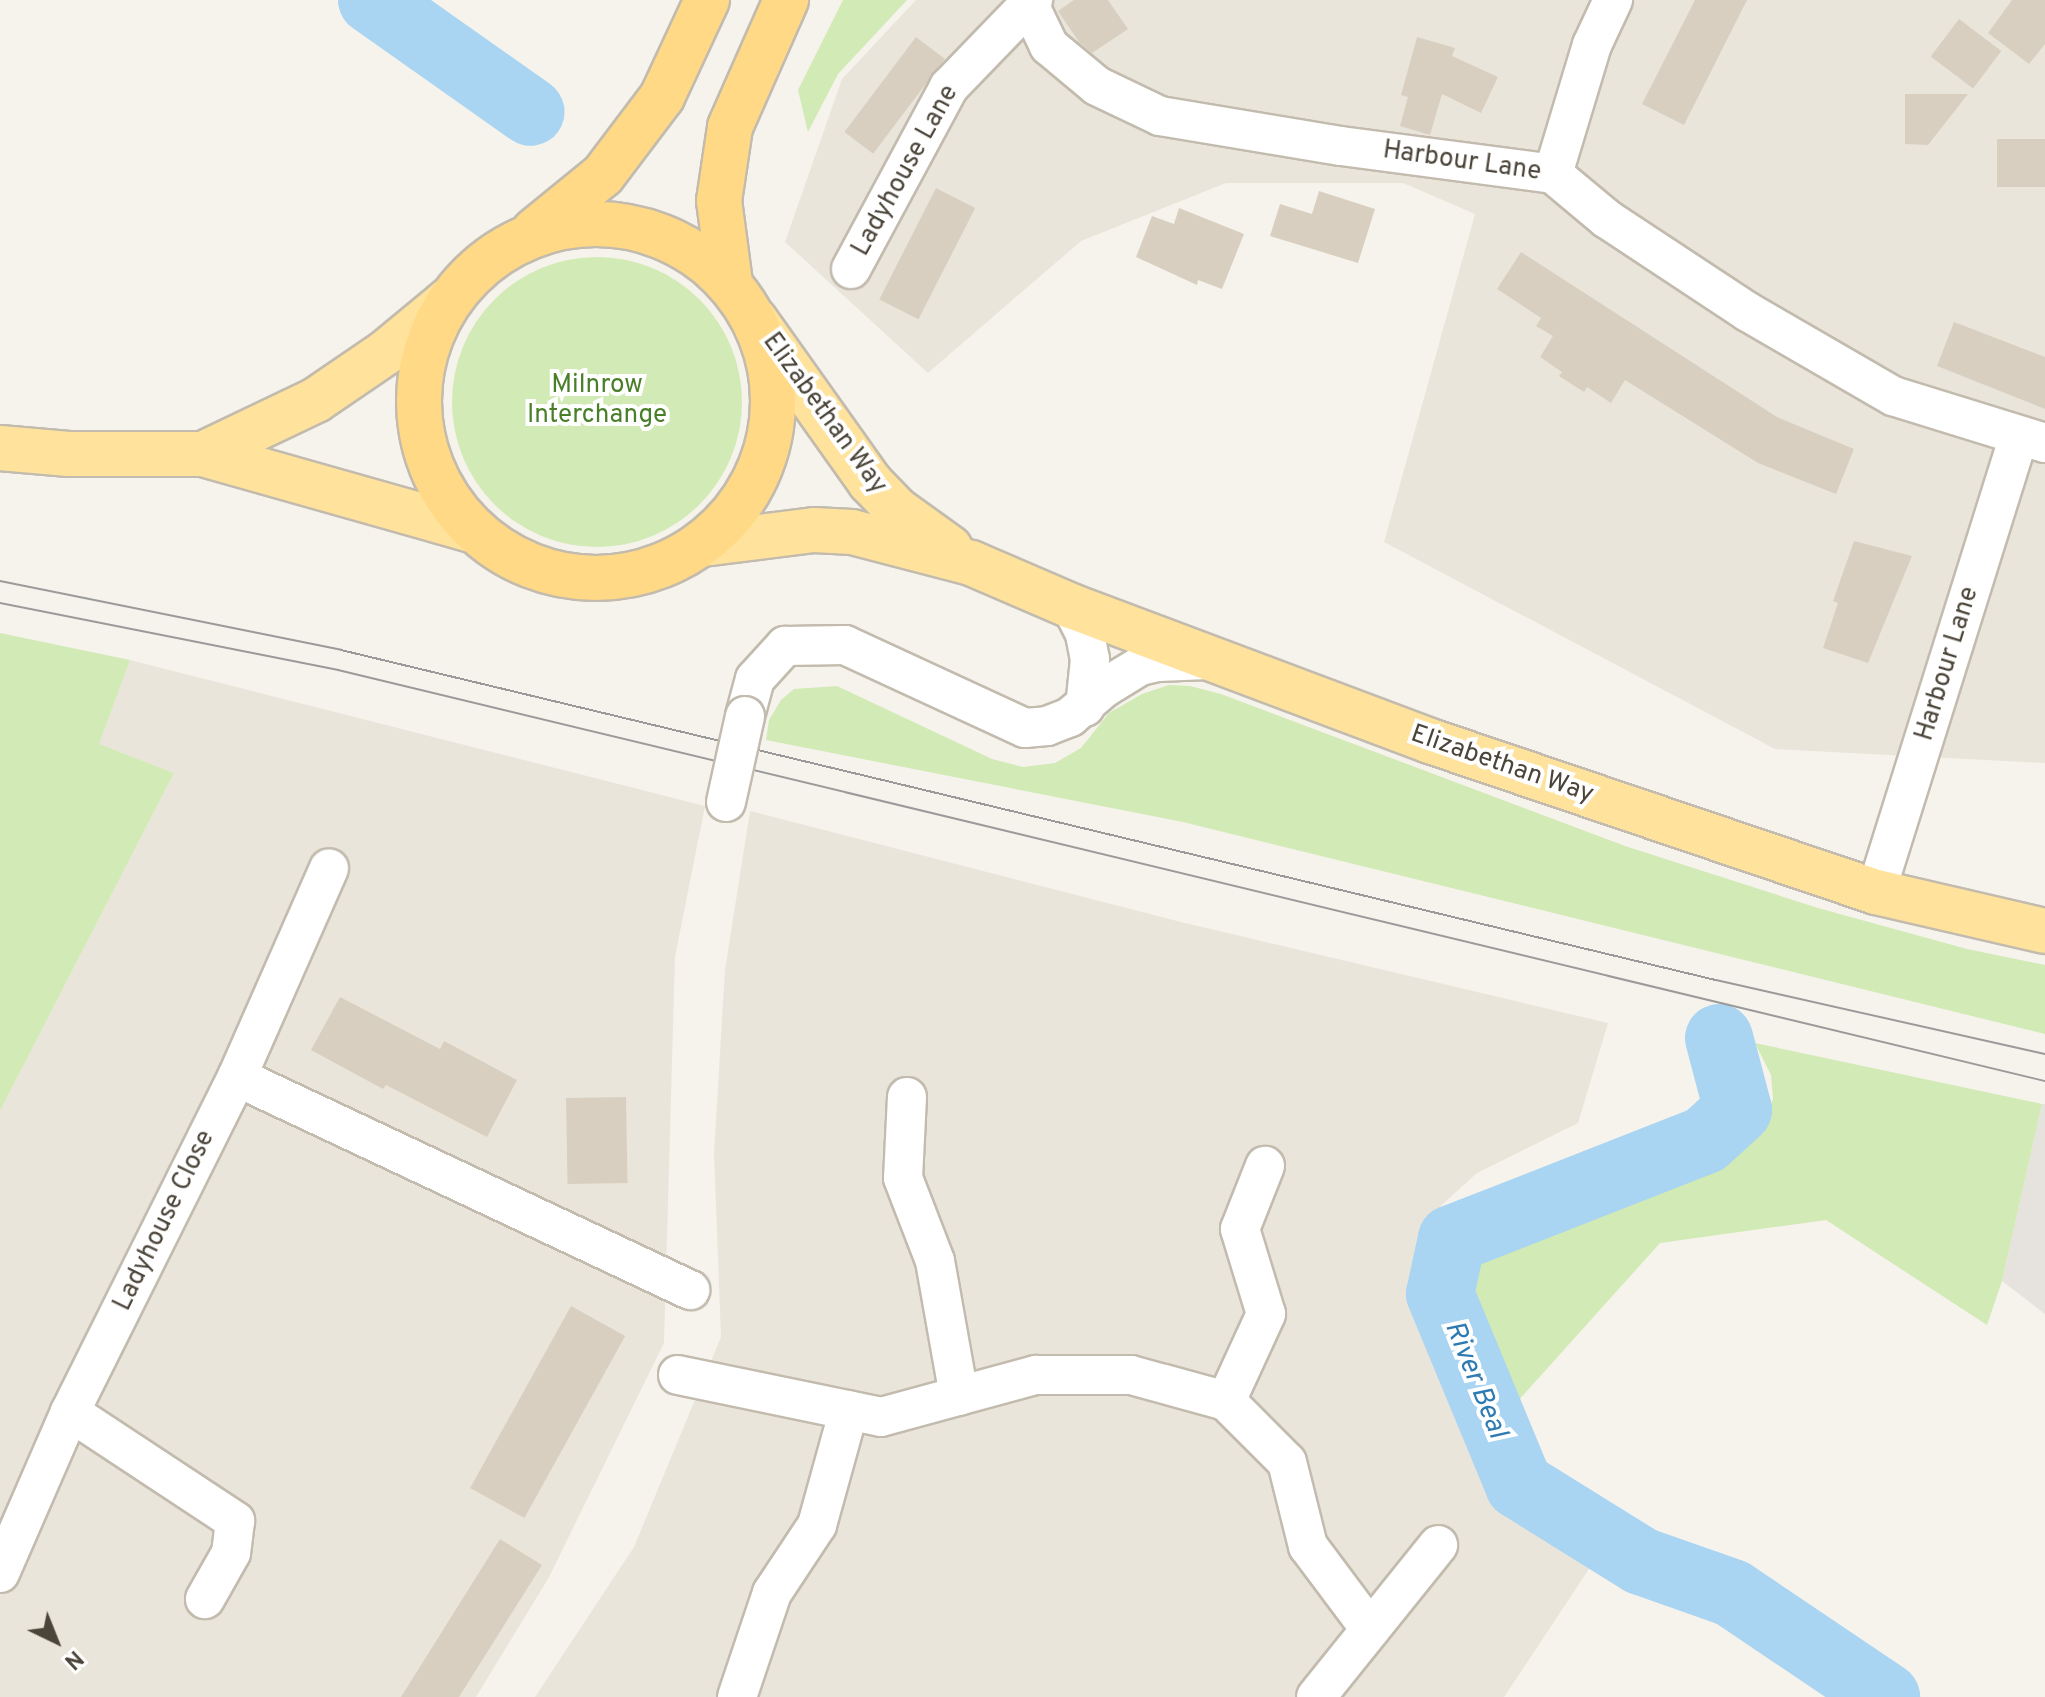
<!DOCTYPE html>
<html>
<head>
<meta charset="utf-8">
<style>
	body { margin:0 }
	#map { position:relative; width:2045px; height:1697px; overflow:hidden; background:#f6f3ec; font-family:Overpass,sans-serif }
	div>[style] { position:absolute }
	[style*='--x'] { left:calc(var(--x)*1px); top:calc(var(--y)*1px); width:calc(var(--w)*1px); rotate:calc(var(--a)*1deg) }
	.residential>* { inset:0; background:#eae5da }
	.industrial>* { inset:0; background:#e6e2dd }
	.green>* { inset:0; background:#d2eab5 }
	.round { border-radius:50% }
	.river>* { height:68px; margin:-34px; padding:0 34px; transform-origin:34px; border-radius:34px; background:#a9d4f2 }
	.building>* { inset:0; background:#d8cfc1; transform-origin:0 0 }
	.roads { filter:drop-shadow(2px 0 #c2bbae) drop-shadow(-2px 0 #c2bbae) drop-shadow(0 2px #c2bbae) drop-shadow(0 -2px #c2bbae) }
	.minor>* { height:38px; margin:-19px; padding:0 19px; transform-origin:19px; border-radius:19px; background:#fff }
	.primary>* { height:44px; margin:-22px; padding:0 22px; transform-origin:22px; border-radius:22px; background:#ffe39c }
	.trunk>* { height:44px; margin:-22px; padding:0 22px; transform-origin:22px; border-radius:22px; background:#ffd985 }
	.trunk>.ring { margin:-22px; padding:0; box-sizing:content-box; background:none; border:44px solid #ffd985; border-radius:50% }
	.tram>* { height:2px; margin:-1px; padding:0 1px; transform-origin:1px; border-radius:1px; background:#9a9a9a }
	.bridges { filter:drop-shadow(2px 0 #c2bbae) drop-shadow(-2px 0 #c2bbae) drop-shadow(0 2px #c2bbae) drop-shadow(0 -2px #c2bbae) }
	.minor-bridge>* { height:38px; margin:-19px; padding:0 19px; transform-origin:19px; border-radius:19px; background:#fff }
	span { translate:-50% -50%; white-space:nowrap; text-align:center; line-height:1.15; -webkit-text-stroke:8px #fff; paint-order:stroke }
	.street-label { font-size:26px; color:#4b4439 }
	.park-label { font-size:26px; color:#4a7f2a }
	.water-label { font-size:28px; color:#2e7ab2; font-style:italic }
	.north { position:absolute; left:16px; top:1601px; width:80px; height:80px; -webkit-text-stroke:6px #fff; paint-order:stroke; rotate:137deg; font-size:22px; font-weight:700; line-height:32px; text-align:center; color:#4b4439 }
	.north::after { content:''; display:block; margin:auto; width:28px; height:36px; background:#4b4439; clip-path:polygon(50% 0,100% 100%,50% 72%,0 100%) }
</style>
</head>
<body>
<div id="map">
	<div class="residential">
		<i style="clip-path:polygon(916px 0,2045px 0,2045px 763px,1775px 749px,1384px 542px,1475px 214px,1403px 183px,1226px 183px,1081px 241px,928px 373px,785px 242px,842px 79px)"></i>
		<i style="clip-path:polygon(130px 660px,705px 806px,675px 957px,664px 1343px,548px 1579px,476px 1697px,0 1697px,0 1111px,174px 773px,98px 744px)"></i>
		<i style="clip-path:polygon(750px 811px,1181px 922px,1608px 1023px,1578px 1123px,1477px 1173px,1423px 1222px,1408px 1282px,1428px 1321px,1456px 1396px,1510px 1495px,1595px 1560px,1504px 1697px,535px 1697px,634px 1547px,721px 1337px,714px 1153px,725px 970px)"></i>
	</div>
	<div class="industrial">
		<i style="clip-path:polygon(2042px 1104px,2045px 1104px,2045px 1314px,2002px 1281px)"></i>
	</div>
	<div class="green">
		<i style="clip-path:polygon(843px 0,907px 0,838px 74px,808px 132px,798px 90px)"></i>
		<i class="round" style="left:452px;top:257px;width:290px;height:290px"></i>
		<i style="clip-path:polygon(0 633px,130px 660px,99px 744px,174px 773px,0 1111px)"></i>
		<i style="clip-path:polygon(1169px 685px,1190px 686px,1221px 694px,1625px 846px,1818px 908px,1967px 949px,2045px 965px,2045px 1034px,1183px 822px,766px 740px,769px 720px,781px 700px,794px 689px,837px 686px,992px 759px,1023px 767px,1055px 763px,1081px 748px,1109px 713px,1142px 694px)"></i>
		<i style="clip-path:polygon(1755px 1043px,2042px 1104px,2002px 1281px,1987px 1325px,1826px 1220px,1660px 1243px,1508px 1412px,1454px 1298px,1458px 1264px,1476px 1246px,1685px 1174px,1740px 1142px,1764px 1122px,1773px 1099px,1771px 1075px)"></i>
	</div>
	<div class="river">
		<i style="--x:372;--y:0;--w:194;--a:35.2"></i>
		<i style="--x:1719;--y:1038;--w:74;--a:75.2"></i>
		<i style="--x:1738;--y:1110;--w:45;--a:137.7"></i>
		<i style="--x:1705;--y:1140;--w:272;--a:158.6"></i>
		<i style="--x:1452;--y:1239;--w:56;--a:102.3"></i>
		<i style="--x:1440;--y:1294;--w:207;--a:67.5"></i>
		<i style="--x:1519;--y:1485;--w:144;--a:31.9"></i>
		<i style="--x:1641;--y:1561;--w:96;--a:19.4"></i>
		<i style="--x:1732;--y:1593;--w:186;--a:34"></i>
	</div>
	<div class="building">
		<i style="clip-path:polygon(1074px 0,1108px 0,1128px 29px,1092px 53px,1079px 42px,1058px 11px)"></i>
		<i style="clip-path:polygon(1695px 0,1747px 0,1684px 125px,1642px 104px)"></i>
		<i style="clip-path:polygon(2012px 0,2045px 0,2045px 44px,2029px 64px,1988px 33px)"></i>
		<i style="left:1959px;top:19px;width:53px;height:47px;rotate:37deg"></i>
		<i style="left:916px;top:37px;width:36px;height:119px;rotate:37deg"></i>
		<i style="clip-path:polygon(1417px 37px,1455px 48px,1452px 56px,1498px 77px,1481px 113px,1442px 94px,1430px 135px,1400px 126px,1408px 97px,1401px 95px)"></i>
		<i style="clip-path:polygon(1905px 94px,1968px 94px,1928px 145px,1905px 144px)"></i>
		<i style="left:2045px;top:139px;width:48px;height:48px;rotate:90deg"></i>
		<i style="left:936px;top:188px;width:44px;height:125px;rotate:27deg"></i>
		<i style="clip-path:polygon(1319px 191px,1375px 209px,1358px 263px,1270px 236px,1280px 204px,1312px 214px)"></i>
		<i style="clip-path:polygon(1179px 208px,1244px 234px,1222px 289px,1198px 280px,1197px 285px,1136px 257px,1152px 216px,1174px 224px)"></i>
		<i style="clip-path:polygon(1521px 252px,1777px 417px,1854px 449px,1836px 494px,1758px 463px,1625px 380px,1611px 403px,1587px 387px,1584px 392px,1559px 376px,1562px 372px,1540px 357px,1553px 336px,1536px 326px,1541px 318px,1497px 289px)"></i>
		<i style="clip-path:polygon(1954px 322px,2045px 357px,2045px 409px,1937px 366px)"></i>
		<i style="clip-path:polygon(1854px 541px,1912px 556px,1868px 663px,1823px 648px,1838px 603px,1833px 601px)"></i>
		<i style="clip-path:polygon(340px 997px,440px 1049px,444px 1041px,517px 1080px,487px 1137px,386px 1085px,383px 1089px,311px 1050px)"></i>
		<i style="left:626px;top:1097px;width:86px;height:60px;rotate:89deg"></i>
		<i style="left:571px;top:1306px;width:62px;height:208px;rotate:29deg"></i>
		<i style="clip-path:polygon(500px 1539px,542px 1565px,459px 1697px,401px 1697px)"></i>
	</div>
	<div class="roads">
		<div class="minor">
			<i style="--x:1027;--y:0;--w:51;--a:64.4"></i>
			<i style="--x:1049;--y:46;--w:62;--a:39.8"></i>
			<i style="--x:1097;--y:86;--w:70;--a:25.5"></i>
			<i style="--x:1160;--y:116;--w:183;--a:9.4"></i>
			<i style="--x:1341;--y:146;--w:214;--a:7.5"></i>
			<i style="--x:1553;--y:174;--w:70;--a:39.8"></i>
			<i style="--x:1607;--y:219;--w:169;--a:33.4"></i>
			<i style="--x:1748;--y:312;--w:168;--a:30.1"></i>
			<i style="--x:1893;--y:396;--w:159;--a:17.2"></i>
			<i style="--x:1553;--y:174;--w:135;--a:-73.2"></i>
			<i style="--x:1592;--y:45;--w:50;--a:-65"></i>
			<i style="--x:851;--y:269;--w:207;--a:-61.7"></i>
			<i style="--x:949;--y:87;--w:121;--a:-46"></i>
			<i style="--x:1071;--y:606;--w:31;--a:63"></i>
			<i style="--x:1085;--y:634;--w:25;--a:79"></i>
			<i style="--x:1090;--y:659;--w:48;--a:95.9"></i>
			<i style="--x:745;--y:716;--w:38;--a:-75"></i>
			<i style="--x:755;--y:679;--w:45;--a:-47.7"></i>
			<i style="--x:785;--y:646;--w:60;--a:-1"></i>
			<i style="--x:845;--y:645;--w:198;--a:24.8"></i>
			<i style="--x:1025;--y:728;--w:22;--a:-5"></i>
			<i style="--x:1047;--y:726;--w:25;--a:-21"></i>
			<i style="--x:1070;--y:717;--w:45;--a:-40.5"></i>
			<i style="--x:1104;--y:688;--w:42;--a:-31.4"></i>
			<i style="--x:1140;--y:666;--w:18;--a:-13"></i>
			<i style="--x:1158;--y:662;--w:50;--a:-2.3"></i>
			<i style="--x:1876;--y:892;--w:478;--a:-72.6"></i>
			<i style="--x:237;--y:1077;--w:501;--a:25.18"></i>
			<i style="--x:907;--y:1097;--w:81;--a:92.8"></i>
			<i style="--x:903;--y:1178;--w:89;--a:68.9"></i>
			<i style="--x:935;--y:1261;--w:137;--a:79.9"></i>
			<i style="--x:678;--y:1375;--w:207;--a:11.7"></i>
			<i style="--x:881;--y:1417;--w:161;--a:-15.2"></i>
			<i style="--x:1036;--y:1375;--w:95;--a:0"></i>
			<i style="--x:1131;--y:1375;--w:98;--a:15.3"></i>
			<i style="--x:1226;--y:1401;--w:86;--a:45"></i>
			<i style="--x:1287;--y:1462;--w:87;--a:76"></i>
			<i style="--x:1308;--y:1546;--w:104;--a:53.2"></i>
			<i style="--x:1226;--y:1401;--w:96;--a:-65.3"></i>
			<i style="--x:1266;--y:1314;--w:89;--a:-107"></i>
			<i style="--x:1240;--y:1229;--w:68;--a:-68.4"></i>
			<i style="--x:70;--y:1412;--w:198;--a:33.4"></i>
			<i style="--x:235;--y:1521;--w:32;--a:97"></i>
			<i style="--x:231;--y:1553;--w:53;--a:119.5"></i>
			<i style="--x:0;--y:1573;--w:176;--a:-66.5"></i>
			<i style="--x:70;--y:1412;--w:374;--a:-63.5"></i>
			<i style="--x:237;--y:1077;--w:228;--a:-66.2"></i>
			<i style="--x:737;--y:1697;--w:110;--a:-71.4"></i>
			<i style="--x:772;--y:1593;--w:82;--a:-56.5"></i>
			<i style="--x:817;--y:1525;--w:119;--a:-74.5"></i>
			<i style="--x:1316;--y:1697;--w:195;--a:-51.2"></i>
		</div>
		<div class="primary">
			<i style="--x:755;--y:320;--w:199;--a:54.6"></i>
			<i style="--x:870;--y:482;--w:39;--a:46"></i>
			<i style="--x:897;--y:510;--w:65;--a:35.6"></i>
			<i style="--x:0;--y:448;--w:69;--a:5"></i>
			<i style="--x:69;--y:454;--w:134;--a:0"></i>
			<i style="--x:203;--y:454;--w:279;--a:15.8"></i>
			<i style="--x:203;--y:454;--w:125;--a:-25.5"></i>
			<i style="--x:316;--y:400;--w:83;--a:-34.3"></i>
			<i style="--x:385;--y:353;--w:85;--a:-39.7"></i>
			<i style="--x:703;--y:544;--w:112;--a:-7.2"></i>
			<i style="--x:814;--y:530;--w:38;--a:3"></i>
			<i style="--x:852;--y:532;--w:123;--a:14.6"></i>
			<i style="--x:971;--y:563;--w:109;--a:23.3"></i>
			<i style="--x:1071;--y:606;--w:384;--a:20.6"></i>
			<i style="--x:1430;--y:741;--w:471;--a:18.7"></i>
			<i style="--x:1876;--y:892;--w:173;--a:13"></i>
		</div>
		<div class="trunk">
			<i class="ring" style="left:419px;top:224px;width:310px;height:310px"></i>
			<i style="--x:534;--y:231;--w:89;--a:-39.1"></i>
			<i style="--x:603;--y:175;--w:98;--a:-52.9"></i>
			<i style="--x:662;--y:97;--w:107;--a:-65.1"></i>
			<i style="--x:730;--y:283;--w:83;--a:-97.6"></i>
			<i style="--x:719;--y:201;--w:75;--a:-81.5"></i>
			<i style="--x:730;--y:127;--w:139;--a:-66.2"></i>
		</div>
	</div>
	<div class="tram">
		<i style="--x:0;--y:581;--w:348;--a:11.4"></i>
		<i style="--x:341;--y:650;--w:1414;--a:13.5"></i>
		<i style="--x:1716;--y:980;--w:337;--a:12.7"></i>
		<i style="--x:0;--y:603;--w:345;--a:11.2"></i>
		<i style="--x:338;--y:670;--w:1756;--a:13.54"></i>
	</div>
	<div class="bridges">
		<div class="minor-bridge">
			<i style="--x:726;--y:802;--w:88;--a:-77.5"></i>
		</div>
	</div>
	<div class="street-label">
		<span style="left:1462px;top:162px;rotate:8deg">Harbour Lane</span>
		<span style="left:906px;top:171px;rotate:-61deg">Ladyhouse Lane</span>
		<span style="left:824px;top:414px;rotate:54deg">Elizabethan Way</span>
		<span style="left:1948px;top:664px;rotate:-73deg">Harbour Lane</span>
		<span style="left:1502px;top:765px;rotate:19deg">Elizabethan Way</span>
		<span style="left:165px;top:1221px;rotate:-64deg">Ladyhouse Close</span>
	</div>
	<div class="park-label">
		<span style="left:597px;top:401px">Milnrow<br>Interchange</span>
	</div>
	<div class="water-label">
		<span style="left:1475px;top:1380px;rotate:68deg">River Beal</span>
	</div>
	<div class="north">N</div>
</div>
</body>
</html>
